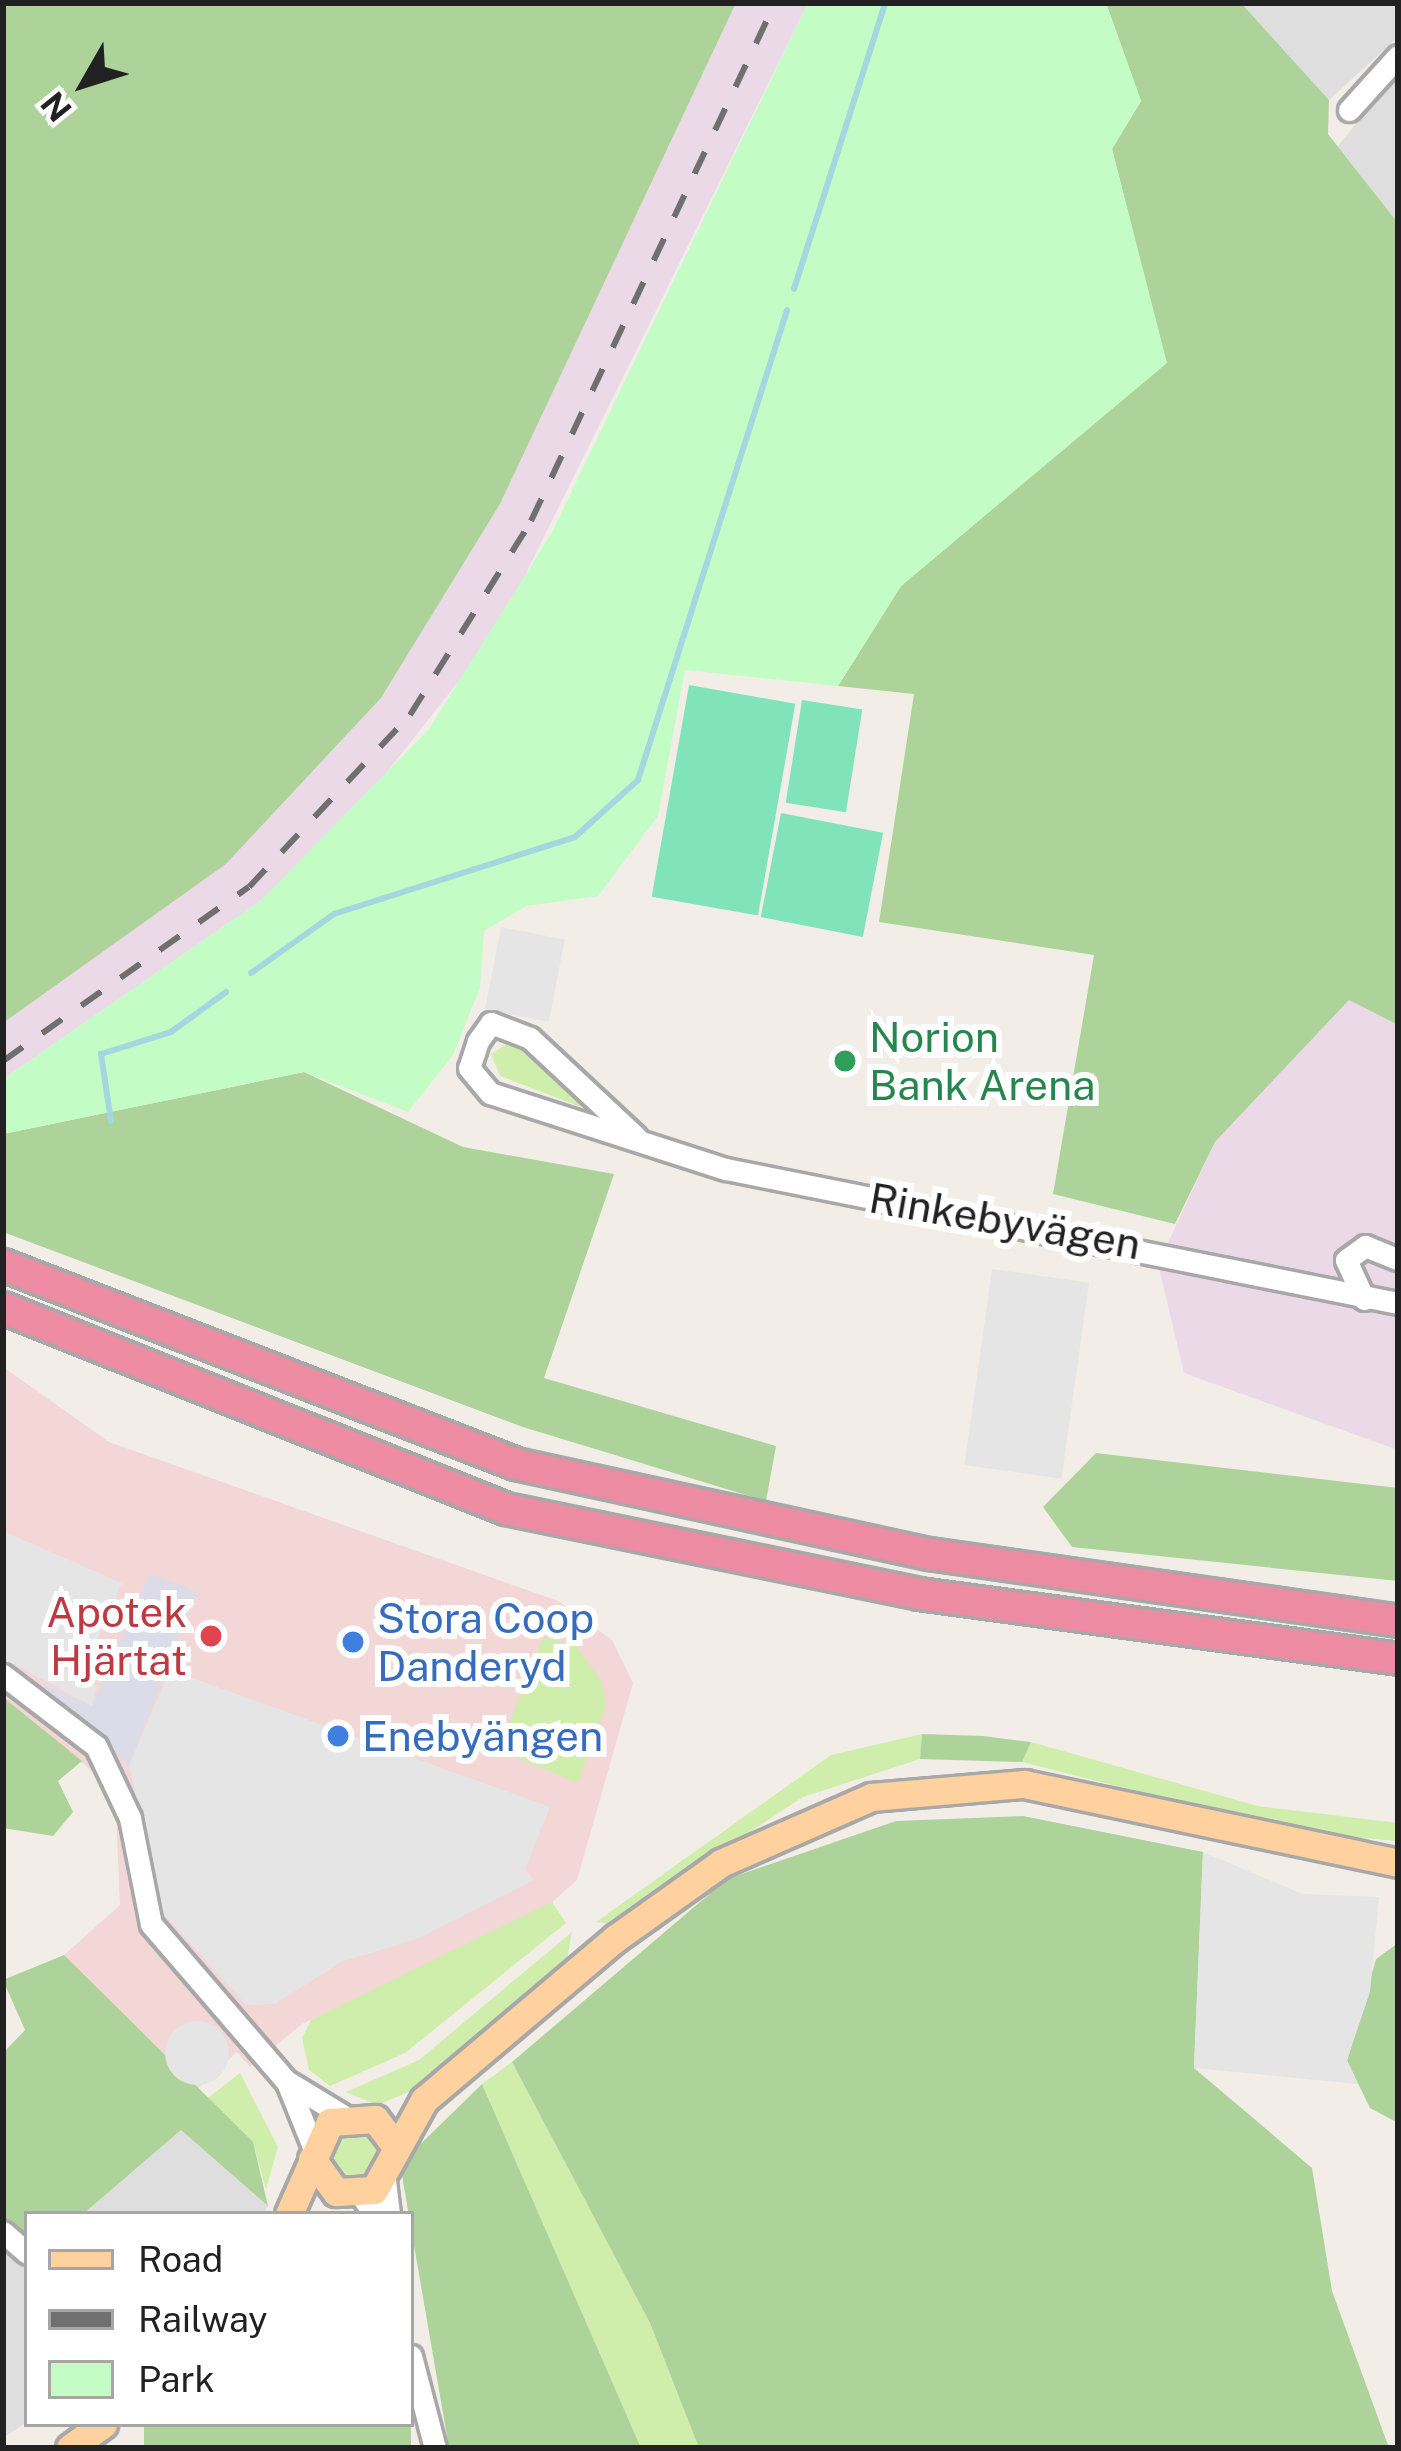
<!DOCTYPE html>
<html>
<head>
<meta charset="utf-8">
<style>
	body { margin:0 }
	#map { position:relative; width:1401px; height:2451px; overflow:hidden; background:#f2eee7; font-family:"Public Sans",sans-serif }
	div>[style] { position:absolute }
	[style*='--x'] { left:calc(var(--x)*1px); top:calc(var(--y)*1px); width:calc(var(--w)*1px); rotate:calc(var(--a)*1deg) }
	.residential>* { inset:0; background:#dfdede }
	.commercial>* { inset:0; background:#f3d6d6 }
	.industrial>* { inset:0; background:#ebd9e8 }
	.grass>* { inset:0; background:#cfeeab }
	.round { border-radius:50% }
	.forest>* { inset:0; background:#add39a; transform-origin:0 0 }
	.park>* { inset:0; background:#c3fdc5 }
	.pitch>* { inset:0; background:#81e4b9; transform-origin:0 0 }
	.parking>* { inset:0; background:#e5e5e5; transform-origin:0 0 }
	.plaza>* { inset:0; background:#dbdce8 }
	.stream>* { height:6px; margin:-3px; padding:0 3px; transform-origin:3px; border-radius:3px; background:#a5d7e1 }
	.roads { filter:drop-shadow(3px 0 #a8a8a8) drop-shadow(-3px 0 #a8a8a8) drop-shadow(0 3px #a8a8a8) drop-shadow(0 -3px #a8a8a8) }
	.minor>* { height:21px; margin:-10.5px; padding:0 10.5px; transform-origin:10.5px; border-radius:10.5px; background:#fff }
	.major>* { height:27px; margin:-13.5px; padding:0 13.5px; transform-origin:13.5px; border-radius:13.5px; background:#ffd19f }
	.highway>* { height:30px; margin:-15px; padding:0 15px; transform-origin:15px; border-radius:15px; background:#ec8ba2 }
	.rail>* { height:6px; margin-top:-3px; transform-origin:0; background:repeating-linear-gradient(90deg,#6f6f6f 0 24px,transparent 0 48px) }
	.dots>* { width:33px; height:33px; translate:-50% -50%; box-sizing:border-box; border:6px solid #fff; border-radius:50% }
	span { translate:-50% -50%; white-space:nowrap; text-align:center; line-height:1.15; -webkit-text-stroke:12px #fff; paint-order:stroke }
	.leisure-label { font-size:42px; color:#27864d }
	.left { translate:0 -50%; text-align:left }
	.street-label { font-size:42px; color:#212121 }
	.health-label { font-size:42px; color:#be3a42 }
	.right { translate:-100% -50%; text-align:right }
	.shop-label { font-size:42px; color:#366cbe }
	.frame { position:absolute; inset:0; border:6px solid #212121; pointer-events:none }
	.legend { position:absolute; left:24px; top:2211px; width:390px; height:216px; box-sizing:border-box; background:#fff; border:3px solid #a6a6a6; margin:0; padding:15px 21px; list-style:none; font-size:36px; color:#212121 }
	.legend li { display:flex; align-items:center; gap:24px; height:60px }
	.legend b { width:60px; border:3px solid #a6a6a6 }
	.north { position:absolute; left:24px; top:24px; width:120px; height:120px; -webkit-text-stroke:9px #fff; paint-order:stroke; rotate:231deg; font-size:33px; font-weight:700; line-height:48px; text-align:center; color:#212121 }
	.north::after { content:''; display:block; margin:auto; width:42px; height:54px; background:#212121; clip-path:polygon(50% 0,100% 100%,50% 72%,0 100%) }
</style>
</head>
<body>
<div id="map">
	<div class="residential">
		<i style="clip-path:polygon(1241px 3px,1398px 3px,1398px 37px,1329px 100px)"></i>
		<i style="clip-path:polygon(1398px 72px,1398px 223px,1338px 146px)"></i>
		<i style="clip-path:polygon(181px 2130px,268px 2206px,263px 2214px,83px 2214px)"></i>
		<i style="clip-path:polygon(3px 2246px,27px 2266px,27px 2422px,3px 2438px)"></i>
	</div>
	<div class="commercial">
		<i style="clip-path:polygon(3px 1367px,109px 1442px,558px 1601px,612px 1640px,633px 1683px,577px 1880px,540px 1913px,302px 2024px,250px 2067px,237px 2052px,193px 2093px,64px 1955px,120px 1905px,116px 1815px,100px 1778px,3px 1697px)"></i>
	</div>
	<div class="industrial">
		<i style="clip-path:polygon(736px 3px,808px 3px,496px 634px,349px 820px,260px 901px,3px 1079px,3px 1023px,226px 864px,381px 698px,500px 504px)"></i>
		<i style="clip-path:polygon(1349px 1000px,1398px 1025px,1398px 1450px,1184px 1373px,1158px 1264px,1215px 1142px)"></i>
	</div>
	<div class="grass">
		<i style="clip-path:polygon(512px 1041px,577px 1094px,581px 1107px,500px 1076px,491px 1054px)"></i>
		<i style="clip-path:polygon(543px 1637px,576px 1646px,602px 1682px,606px 1706px,578px 1783px,499px 1750px)"></i>
		<i style="clip-path:polygon(922px 1734px,920px 1759px,803px 1797px,611px 1924px,596px 1922px,831px 1755px)"></i>
		<i style="clip-path:polygon(1031px 1742px,1258px 1806px,1398px 1823px,1398px 1841px,1298px 1832px,1022px 1762px)"></i>
		<i style="clip-path:polygon(552px 1902px,566px 1923px,405px 2053px,330px 2086px,309px 2070px,302px 2038px,311px 2020px)"></i>
		<i style="clip-path:polygon(572px 1932px,567px 1959px,416px 2089px,377px 2105px,346px 2092px,419px 2060px)"></i>
		<i style="clip-path:polygon(512px 2062px,650px 2323px,699px 2448px,641px 2448px,482px 2084px)"></i>
		<i style="clip-path:polygon(240px 2073px,278px 2147px,266px 2189px,253px 2142px,204px 2101px)"></i>
		<i class="round" style="left:329px;top:2129px;width:52px;height:52px"></i>
	</div>
	<div class="forest">
		<i style="clip-path:polygon(3px 3px,736px 3px,500px 504px,381px 698px,226px 864px,3px 1023px)"></i>
		<i style="clip-path:polygon(1106px 3px,1241px 3px,1329px 100px,1328px 134px,1398px 223px,1398px 1025px,1349px 1000px,1215px 1142px,1175px 1224px,1053px 1194px,1094px 955px,879px 922px,914px 694px,838px 686px,901px 586px,1166px 363px,1112px 149px,1141px 101px)"></i>
		<i style="clip-path:polygon(304px 1072px,463px 1147px,614px 1174px,544px 1378px,776px 1446px,766px 1501px,523px 1427px,3px 1232px,3px 1134px)"></i>
		<i style="clip-path:polygon(1096px 1453px,1398px 1488px,1398px 1581px,1072px 1547px,1043px 1507px)"></i>
		<i style="clip-path:polygon(3px 1697px,82px 1761px,58px 1781px,73px 1812px,53px 1836px,3px 1828px)"></i>
		<i style="clip-path:polygon(922px 1734px,983px 1736px,1031px 1742px,1022px 1762px,920px 1759px)"></i>
		<i style="clip-path:polygon(1023px 1816px,1203px 1852px,1194px 2068px,1312px 2168px,1332px 2291px,1389px 2448px,699px 2448px,650px 2323px,512px 2062px,727px 1879px,896px 1821px)"></i>
		<i style="clip-path:polygon(1398px 1943px,1398px 2123px,1370px 2108px,1347px 2061px,1376px 1959px)"></i>
		<i style="clip-path:polygon(64px 1955px,253px 2142px,268px 2206px,181px 2130px,83px 2214px,27px 2214px,27px 2237px,3px 2216px,3px 2053px,25px 2030px,3px 1980px)"></i>
		<i style="clip-path:polygon(482px 2084px,641px 2448px,449px 2448px,400px 2164px)"></i>
		<i style="left:144px;top:2424px;width:267px;height:26px"></i>
	</div>
	<div class="park">
		<i style="clip-path:polygon(808px 3px,1106px 3px,1141px 101px,1112px 149px,1167px 363px,901px 586px,838px 686px,685px 670px,658px 816px,598px 896px,526px 906px,484px 931px,480px 988px,453px 1055px,408px 1112px,304px 1072px,3px 1134px,3px 1079px,260px 901px,429px 729px,551px 534px)"></i>
	</div>
	<div class="pitch">
		<i style="left:689px;top:685px;width:108px;height:215px;rotate:10deg"></i>
		<i style="left:802px;top:700px;width:61px;height:104px;rotate:9deg"></i>
		<i style="left:781px;top:813px;width:104px;height:106px;rotate:11deg"></i>
	</div>
	<div class="parking">
		<i style="left:501px;top:927px;width:65px;height:84px;rotate:11deg"></i>
		<i style="left:992px;top:1269px;width:98px;height:198px;rotate:8deg"></i>
		<i style="clip-path:polygon(3px 1531px,122px 1583px,81px 1677px,97px 1686px,92px 1706px,3px 1658px)"></i>
		<i style="clip-path:polygon(170px 1670px,550px 1807px,525px 1869px,534px 1880px,417px 1939px,341px 1962px,275px 2004px,246px 2005px,162px 1912px,156px 1888px,129px 1765px)"></i>
		<i style="clip-path:polygon(1203px 1852px,1303px 1894px,1379px 1897px,1370px 1992px,1347px 2060px,1358px 2084px,1194px 2068px)"></i>
		<i class="round" style="left:165px;top:2021px;width:64px;height:64px"></i>
	</div>
	<div class="plaza">
		<i style="clip-path:polygon(150px 1574px,197px 1592px,129px 1765px,39px 1683px,92px 1706px)"></i>
	</div>
	<div class="stream">
		<i style="--x:794;--y:289;--w:300;--a:-72.3"></i>
		<i style="--x:251;--y:973;--w:102;--a:-35.4"></i>
		<i style="--x:334;--y:914;--w:253;--a:-17.7"></i>
		<i style="--x:575;--y:837;--w:85;--a:-42.1"></i>
		<i style="--x:638;--y:780;--w:493;--a:-72.4"></i>
		<i style="--x:111;--y:1121;--w:68;--a:-98.5"></i>
		<i style="--x:101;--y:1054;--w:73;--a:-17.4"></i>
		<i style="--x:171;--y:1032;--w:68;--a:-36"></i>
	</div>
	<div class="roads">
		<div class="minor">
			<i style="--x:1349;--y:110;--w:73;--a:-47.8"></i>
			<i style="--x:636;--y:1137;--w:145;--a:-137"></i>
			<i style="--x:530;--y:1038;--w:42;--a:-159"></i>
			<i style="--x:491;--y:1023;--w:22;--a:126"></i>
			<i style="--x:478;--y:1041;--w:28;--a:108"></i>
			<i style="--x:469;--y:1068;--w:33;--a:50"></i>
			<i style="--x:490;--y:1093;--w:248;--a:17.9"></i>
			<i style="--x:726;--y:1169;--w:685;--a:11.28"></i>
			<i style="--x:1364;--y:1299;--w:43;--a:-114.8"></i>
			<i style="--x:1346;--y:1260;--w:24;--a:-36"></i>
			<i style="--x:1365;--y:1246;--w:35;--a:22"></i>
			<i style="--x:3;--y:1675;--w:117;--a:37.4"></i>
			<i style="--x:96;--y:1746;--w:80;--a:64.7"></i>
			<i style="--x:130;--y:1818;--w:108;--a:78.8"></i>
			<i style="--x:151;--y:1924;--w:208;--a:49.3"></i>
			<i style="--x:287;--y:2082;--w:72;--a:68.1"></i>
			<i style="--x:288;--y:2082;--w:63;--a:31.4"></i>
			<i style="--x:385;--y:2181;--w:33;--a:83"></i>
			<i style="--x:361;--y:2195;--w:23;--a:56"></i>
			<i style="--x:3;--y:2232;--w:32;--a:41"></i>
			<i style="--x:411;--y:2356;--w:95;--a:75.4"></i>
		</div>
		<div class="major">
			<i style="--x:312;--y:2159;--w:41;--a:54"></i>
			<i style="--x:336;--y:2192;--w:38;--a:-3"></i>
			<i style="--x:374;--y:2190;--w:103;--a:-60.9"></i>
			<i style="--x:424;--y:2100;--w:251;--a:-40.2"></i>
			<i style="--x:616;--y:1938;--w:129;--a:-35.5"></i>
			<i style="--x:721;--y:1863;--w:164;--a:-23.7"></i>
			<i style="--x:871;--y:1797;--w:154;--a:-4.9"></i>
			<i style="--x:1024;--y:1784;--w:382;--a:11.9"></i>
			<i style="--x:289;--y:2214;--w:101;--a:-66"></i>
			<i style="--x:330;--y:2122;--w:45;--a:-3.8"></i>
			<i style="--x:375;--y:2119;--w:34;--a:53"></i>
			<i style="--x:70;--y:2448;--w:41;--a:-36"></i>
		</div>
		<div class="highway">
			<i style="--x:3;--y:1265;--w:550;--a:21.2"></i>
			<i style="--x:516;--y:1464;--w:423;--a:12.3"></i>
			<i style="--x:929;--y:1554;--w:474;--a:8.1"></i>
			<i style="--x:3;--y:1308;--w:542;--a:21.78"></i>
			<i style="--x:506;--y:1509;--w:422;--a:11.6"></i>
			<i style="--x:919;--y:1594;--w:483;--a:7.7"></i>
		</div>
	</div>
	<div class="rail">
		<i style="--x:3;--y:1061;--w:301;--a:-35.3"></i>
		<i style="--x:249;--y:887;--w:236;--a:-46.9"></i>
		<i style="--x:410;--y:715;--w:229;--a:-58"></i>
		<i style="--x:531;--y:521;--w:573;--a:-64.78"></i>
	</div>
	<div class="dots">
		<i style="left:845px;top:1061px;background:#2e9e5b"></i>
		<i style="left:211px;top:1636px;background:#e0444e"></i>
		<i style="left:353px;top:1642px;background:#3f7fe0"></i>
		<i style="left:338px;top:1736px;background:#3f7fe0"></i>
	</div>
	<div class="leisure-label">
		<span class="left" style="left:869px;top:1061px">Norion<br>Bank Arena</span>
	</div>
	<div class="street-label">
		<span style="left:1005px;top:1221px;rotate:10deg">Rinkebyvägen</span>
	</div>
	<div class="health-label">
		<span class="right" style="left:187px;top:1636px">Apotek<br>Hjärtat</span>
	</div>
	<div class="shop-label">
		<span class="left" style="left:377px;top:1642px">Stora Coop<br>Danderyd</span>
		<span class="left" style="left:362px;top:1736px">Enebyängen</span>
	</div>
	<div class="frame"></div>
	<ul class="legend">
	<li><b style="height:15px;background:#ffd19f"></b>Road</li>
	<li><b style="height:15px;background:#6f6f6f"></b>Railway</li>
	<li><b style="height:33px;background:#c3fdc5"></b>Park</li>
	</ul>
	<div class="north">N</div>
</div>
</body>
</html>
